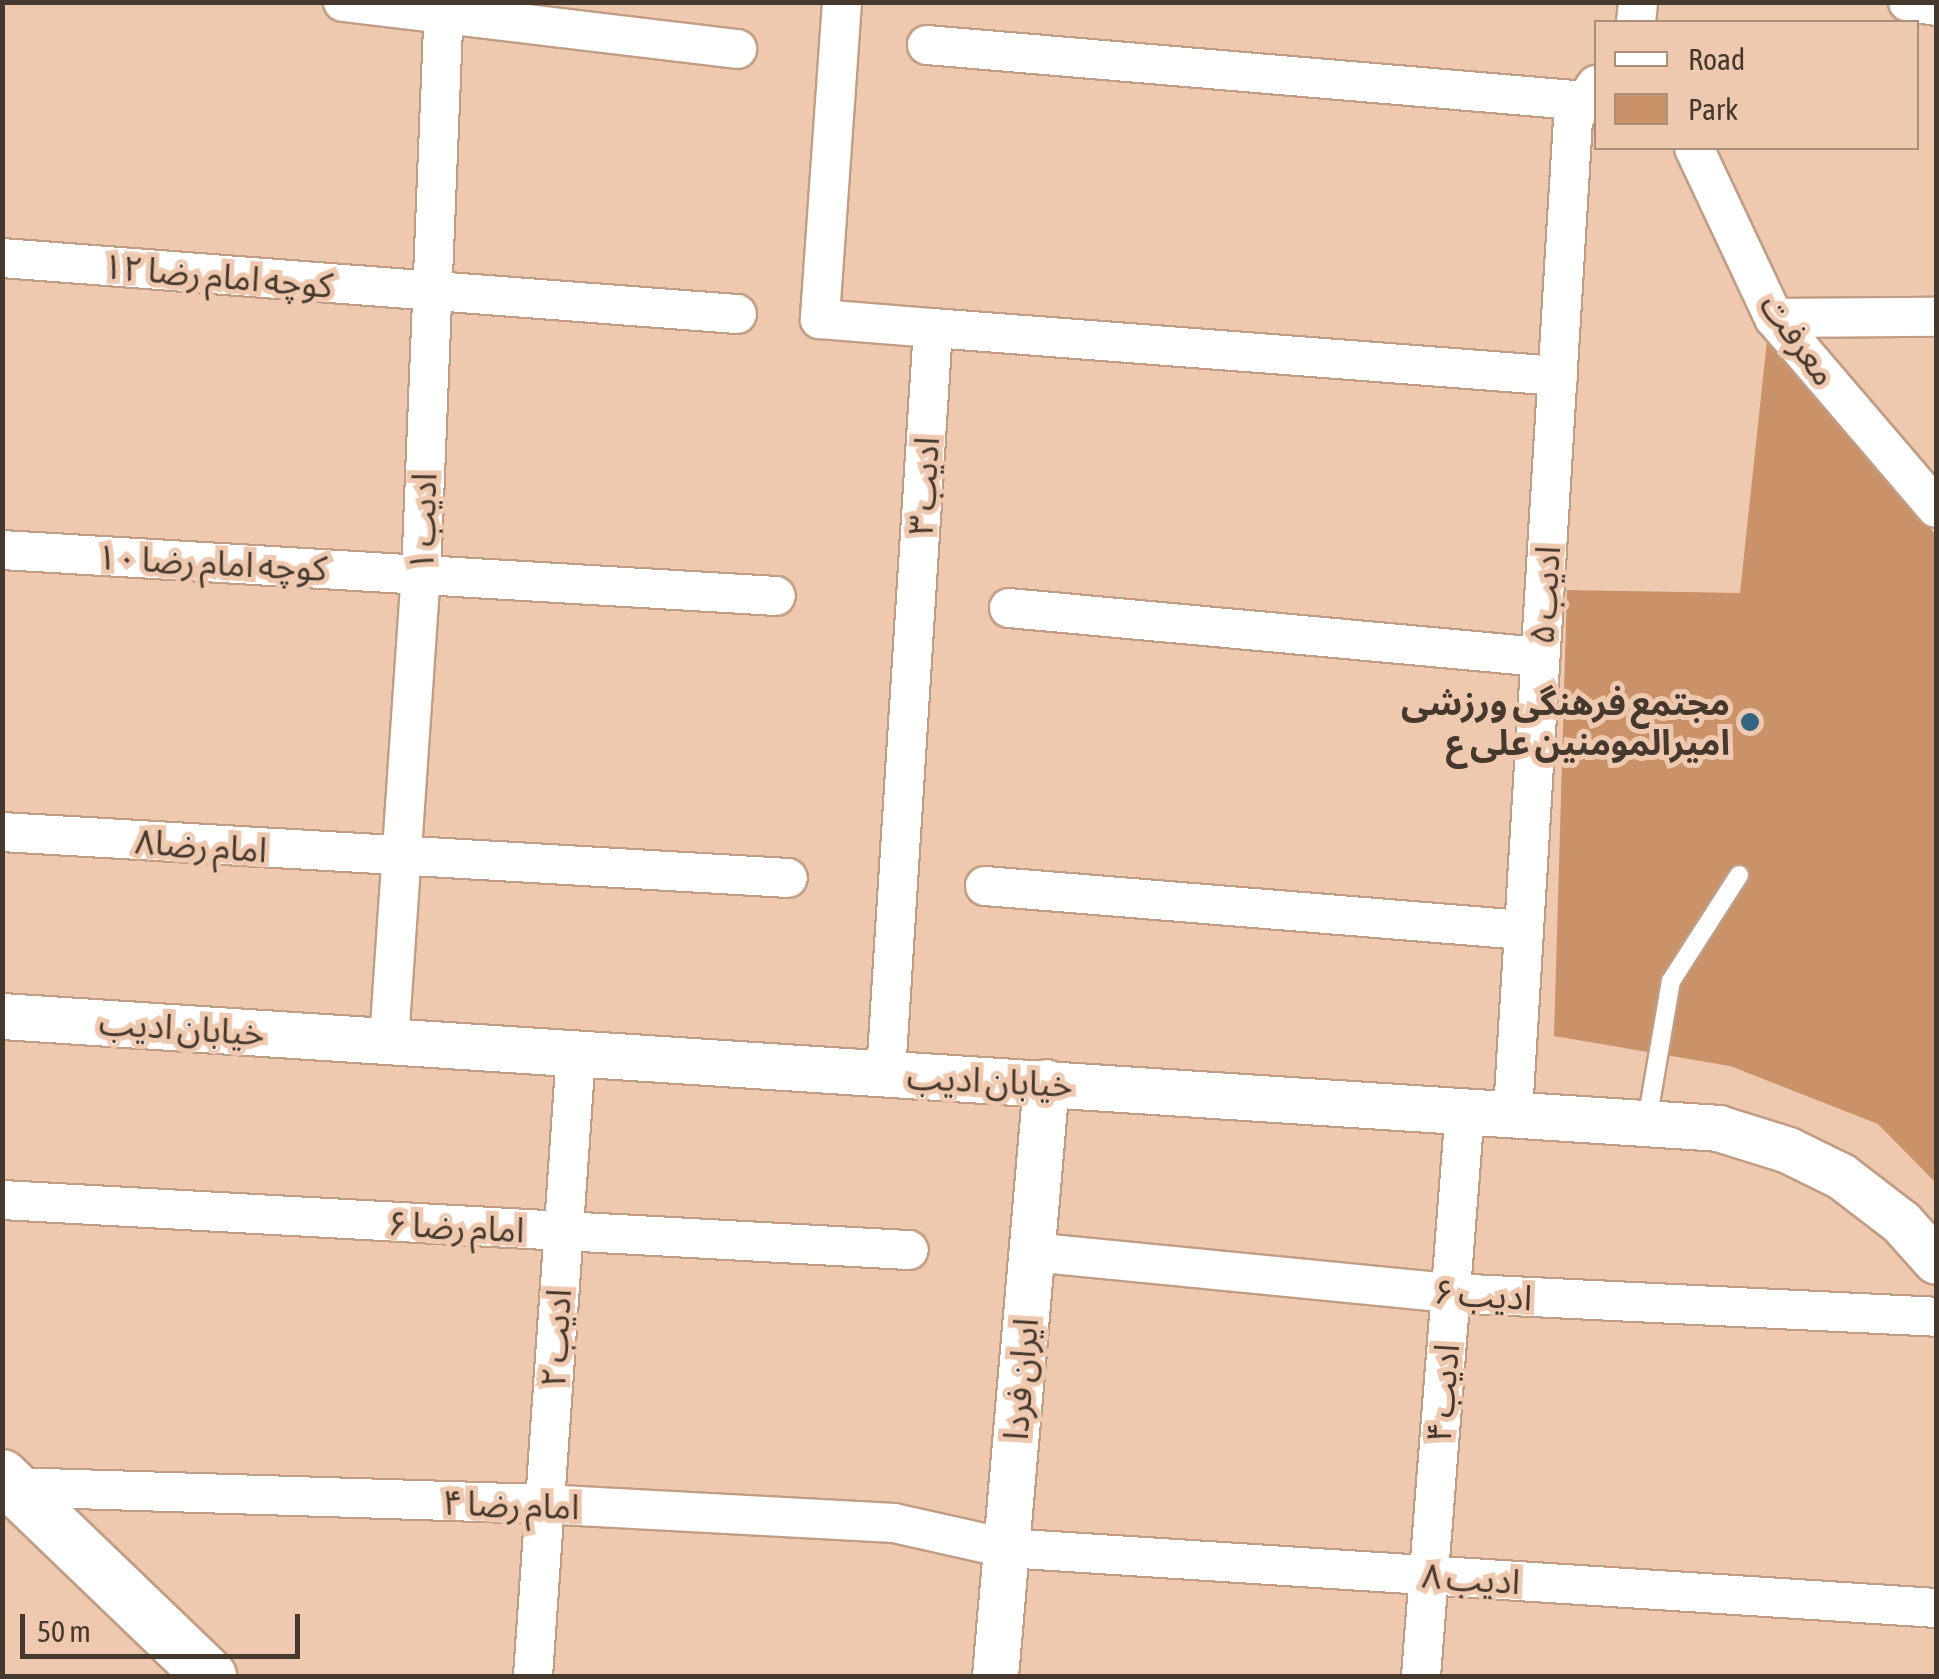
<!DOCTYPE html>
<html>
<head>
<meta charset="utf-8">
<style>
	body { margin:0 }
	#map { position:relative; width:1939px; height:1679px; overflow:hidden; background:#eec9af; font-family:"Asap Condensed","Noto Sans Arabic",sans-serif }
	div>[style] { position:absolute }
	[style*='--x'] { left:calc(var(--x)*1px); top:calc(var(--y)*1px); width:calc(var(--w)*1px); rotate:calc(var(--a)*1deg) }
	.green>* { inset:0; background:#ca9269 }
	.roads { filter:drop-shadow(2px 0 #c09d84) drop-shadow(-2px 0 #c09d84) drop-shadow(0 2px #c09d84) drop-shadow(0 -2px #c09d84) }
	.service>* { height:18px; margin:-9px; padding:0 9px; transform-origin:9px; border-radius:9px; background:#fff }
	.minor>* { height:38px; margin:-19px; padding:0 19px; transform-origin:19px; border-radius:19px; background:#fff }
	.tertiary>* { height:45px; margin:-22.5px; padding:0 22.5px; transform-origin:22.5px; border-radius:22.5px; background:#fff }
	.secondary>* { height:52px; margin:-26px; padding:0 26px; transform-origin:26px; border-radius:26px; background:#fff }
	.dots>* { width:28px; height:28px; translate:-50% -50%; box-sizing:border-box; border:5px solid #eec9af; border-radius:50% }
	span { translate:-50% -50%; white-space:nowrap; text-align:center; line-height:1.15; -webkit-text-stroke:10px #eec9af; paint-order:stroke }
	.street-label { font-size:35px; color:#46382d }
	.poi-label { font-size:35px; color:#46382d; font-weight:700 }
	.right { translate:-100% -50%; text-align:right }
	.frame { position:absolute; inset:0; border:5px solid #46382d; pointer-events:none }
	.legend { position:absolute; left:1594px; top:20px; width:325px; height:130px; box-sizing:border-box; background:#eec9af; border:2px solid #ab8f7b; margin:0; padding:12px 18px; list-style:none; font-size:30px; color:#46382d }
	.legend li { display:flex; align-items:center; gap:20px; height:50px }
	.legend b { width:50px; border:2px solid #ab8f7b }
	.scale { position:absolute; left:20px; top:1614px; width:280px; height:45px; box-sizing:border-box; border:5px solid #46382d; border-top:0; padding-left:12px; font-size:30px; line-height:35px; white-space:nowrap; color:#46382d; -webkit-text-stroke:8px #eec9af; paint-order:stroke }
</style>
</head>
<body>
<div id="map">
	<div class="green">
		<i style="clip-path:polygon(1767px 340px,1936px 535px,1936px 1183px,1878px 1124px,1730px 1066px,1554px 1036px,1567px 590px,1740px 593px)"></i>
	</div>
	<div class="roads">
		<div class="service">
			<i style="--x:1647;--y:1121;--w:142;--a:-80.3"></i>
			<i style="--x:1671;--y:981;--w:126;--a:-57.3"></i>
		</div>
		<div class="minor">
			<i style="--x:343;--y:2;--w:397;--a:6.8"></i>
			<i style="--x:842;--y:2;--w:318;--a:94"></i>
			<i style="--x:820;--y:319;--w:113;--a:4.6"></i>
			<i style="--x:933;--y:328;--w:747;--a:93.61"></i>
			<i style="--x:1908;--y:2;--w:28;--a:8"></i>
			<i style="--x:1636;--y:22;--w:20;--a:-84"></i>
			<i style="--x:927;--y:45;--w:661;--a:4.86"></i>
			<i style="--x:1694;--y:148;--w:188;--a:64.8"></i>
			<i style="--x:1774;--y:318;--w:250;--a:49.5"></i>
			<i style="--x:2;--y:258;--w:737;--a:4.36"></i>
			<i style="--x:1774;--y:318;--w:162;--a:-0.4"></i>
			<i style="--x:933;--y:328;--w:627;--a:4.39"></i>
			<i style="--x:2;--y:550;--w:775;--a:3.4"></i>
			<i style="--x:1009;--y:608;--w:533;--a:5.27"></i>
			<i style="--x:2;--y:832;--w:787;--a:3.35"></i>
			<i style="--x:985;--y:886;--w:540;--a:4.68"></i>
			<i style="--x:389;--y:1041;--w:467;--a:-86.1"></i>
			<i style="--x:421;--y:575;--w:573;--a:-87.7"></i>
			<i style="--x:1513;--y:1112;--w:995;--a:-86.54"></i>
			<i style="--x:1573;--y:119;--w:41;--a:-55.9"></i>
			<i style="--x:2;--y:1200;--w:908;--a:3.16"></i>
			<i style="--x:1031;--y:1252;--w:421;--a:5.6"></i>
			<i style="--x:1450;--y:1293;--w:487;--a:2.8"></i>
			<i style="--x:13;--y:1487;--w:529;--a:1.84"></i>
			<i style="--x:542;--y:1504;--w:353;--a:3.1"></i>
			<i style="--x:894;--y:1523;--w:115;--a:12.6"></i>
			<i style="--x:1006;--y:1548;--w:932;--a:3.69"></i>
			<i style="--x:533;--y:1676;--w:624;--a:-86.05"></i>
			<i style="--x:1421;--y:1676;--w:569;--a:-85.56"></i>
		</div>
		<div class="tertiary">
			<i style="--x:2;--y:1016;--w:1720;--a:3.73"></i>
			<i style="--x:1718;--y:1128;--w:73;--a:17.4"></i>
			<i style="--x:1788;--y:1150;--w:59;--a:26.1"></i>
			<i style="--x:1841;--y:1176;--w:76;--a:37.5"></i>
			<i style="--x:1901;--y:1222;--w:52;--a:48.1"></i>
			<i style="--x:995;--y:1676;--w:596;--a:-85.09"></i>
		</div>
		<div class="secondary">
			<i style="--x:2;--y:1476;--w:289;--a:43.9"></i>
		</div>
	</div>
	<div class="dots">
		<i style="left:1750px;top:722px;background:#336482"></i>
	</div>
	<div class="street-label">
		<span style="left:218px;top:275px;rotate:5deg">کوچه امام رضا ۱۲</span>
		<span style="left:1799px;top:339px;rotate:54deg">معرفت</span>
		<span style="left:923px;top:486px;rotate:-86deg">ادیب ۳</span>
		<span style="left:422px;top:522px;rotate:-88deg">ادیب ۱</span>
		<span style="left:212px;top:562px;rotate:3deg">کوچه امام رضا ۱۰</span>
		<span style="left:1544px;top:595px;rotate:-86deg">ادیب ۵</span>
		<span style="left:201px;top:845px;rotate:4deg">امام رضا۸</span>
		<span style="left:182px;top:1027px;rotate:4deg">خیابان ادیب</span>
		<span style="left:990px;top:1080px;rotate:3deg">خیابان ادیب</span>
		<span style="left:456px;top:1226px;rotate:3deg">امام رضا ۶</span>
		<span style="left:1483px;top:1294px;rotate:4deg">ادیب ۶</span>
		<span style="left:555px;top:1338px;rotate:-86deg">ادیب ۲</span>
		<span style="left:1020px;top:1379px;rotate:-85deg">ایران فردا</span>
		<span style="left:1442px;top:1393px;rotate:-85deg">ادیب ۴</span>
		<span style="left:511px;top:1504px;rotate:2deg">امام رضا ۴</span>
		<span style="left:1471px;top:1578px;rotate:4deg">ادیب ۸</span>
	</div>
	<div class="poi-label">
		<span class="right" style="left:1730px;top:722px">مجتمع فرهنگی ورزشی<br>امیرالمومنین علی ‌ع</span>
	</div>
	<div class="frame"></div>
	<ul class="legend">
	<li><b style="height:12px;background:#fff"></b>Road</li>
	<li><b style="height:28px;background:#ca9269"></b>Park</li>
	</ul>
	<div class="scale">50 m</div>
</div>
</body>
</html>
